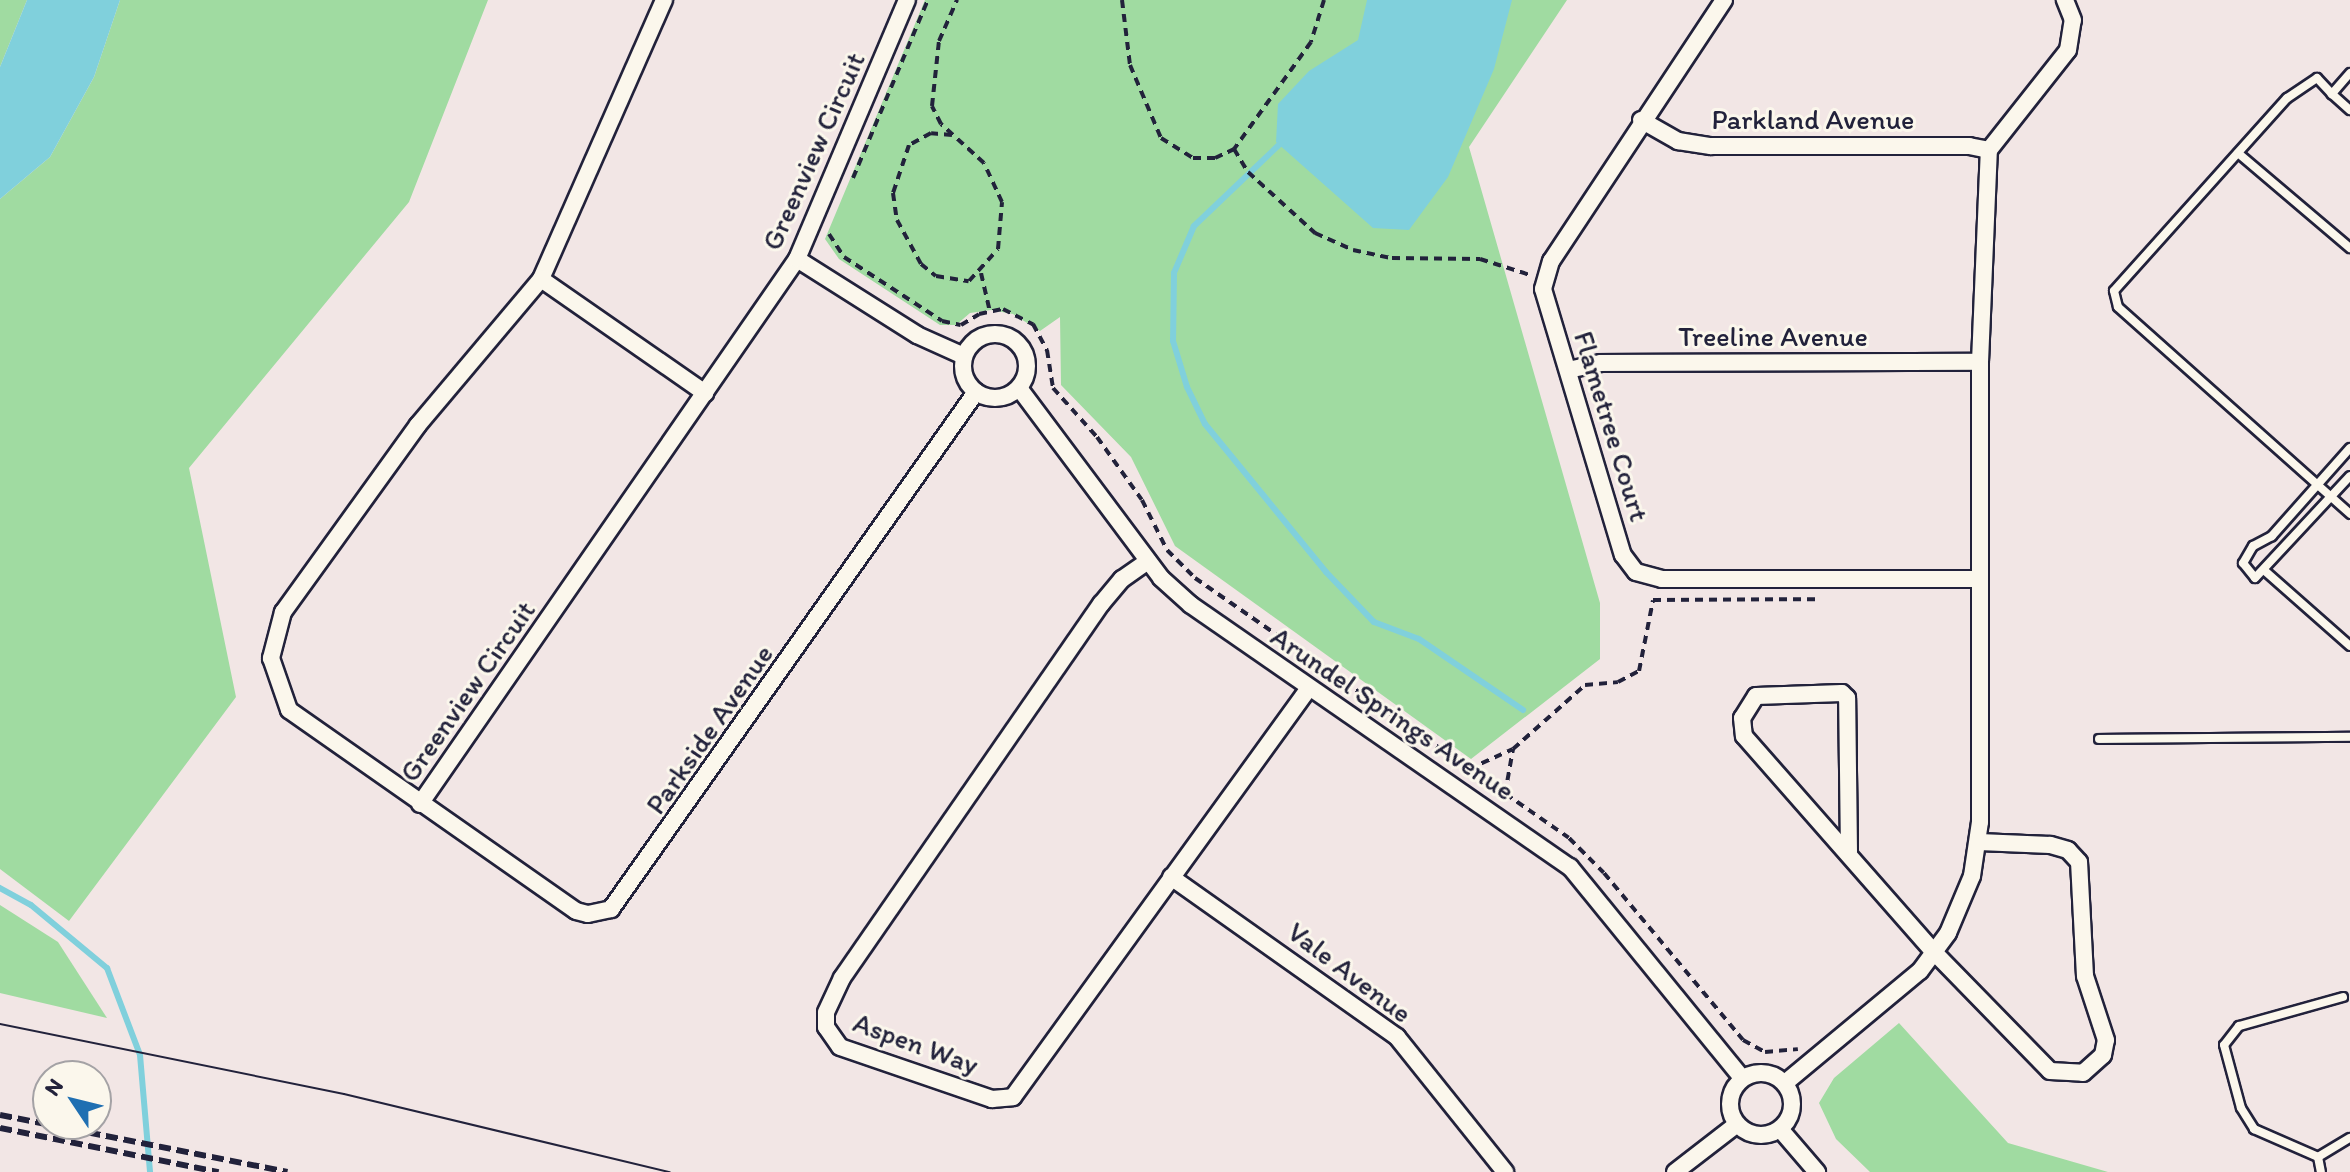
<!DOCTYPE html>
<html>
<head>
<meta charset="utf-8">
<style>
	body { margin:0 }
	#map { position:relative; width:2350px; height:1172px; overflow:hidden; background:#f2e6e5; font-family:Itim,sans-serif }
	div>[style] { position:absolute }
	[style*='--x'] { left:calc(var(--x)*1px); top:calc(var(--y)*1px); width:calc(var(--w)*1px); rotate:calc(var(--a)*1deg) }
	.green>* { inset:0; background:#a0dba1 }
	.water>* { inset:0; background:#80d0dc }
	.stream>* { height:6px; margin:-3px; padding:0 3px; transform-origin:3px; border-radius:3px; background:#80d0dc }
	.path>* { height:4px; margin-top:-2px; transform-origin:0; background:repeating-linear-gradient(90deg,#22223b 0 8px,transparent 0 14px) }
	.roads { filter:drop-shadow(2px 0 #22223b) drop-shadow(-2px 0 #22223b) drop-shadow(0 2px #22223b) drop-shadow(0 -2px #22223b) }
	.lane>* { height:8px; margin:-4px; padding:0 4px; transform-origin:4px; border-radius:4px; background:#fbf7ec }
	.street>* { height:16px; margin:-8px; padding:0 8px; transform-origin:8px; border-radius:8px; background:#fbf7ec }
	.street>.ring { margin:-8px; padding:0; box-sizing:content-box; background:none; border:16px solid #fbf7ec; border-radius:50% }
	.tram>* { height:2px; margin:-1px; padding:0 1px; transform-origin:1px; border-radius:1px; background:#22223b }
	.rail>* { height:6px; margin-top:-3px; transform-origin:0; background:repeating-linear-gradient(90deg,#22223b 0 12px,transparent 0 18px) }
	span { translate:-50% -50%; white-space:nowrap; text-align:center; line-height:1.15; -webkit-text-stroke:6px #fbf7ec; paint-order:stroke }
	.street-label { font-size:28px; color:#22223b }
	.north { position:absolute; left:32px; top:1060px; width:80px; height:80px; box-sizing:border-box; background:#fbf7ec; border:2px solid #a4a2a5; border-radius:50%; rotate:305deg; font-size:22px; font-weight:700; line-height:32px; text-align:center; color:#22223b }
	.north::after { content:''; display:block; margin:auto; width:28px; height:36px; background:#1f6fb2; clip-path:polygon(50% 0,100% 100%,50% 72%,0 100%) }
</style>
</head>
<body>
<div id="map">
	<div class="green">
		<i style="clip-path:polygon(0 0,27px 0,0 67px)"></i>
		<i style="clip-path:polygon(120px 0,488px 0,409px 202px,189px 468px,236px 697px,69px 921px,0 869px,0 199px,50px 157px,94px 77px)"></i>
		<i style="clip-path:polygon(925px 0,1567px 0,1469px 147px,1600px 603px,1600px 659px,1471px 759px,1175px 546px,1131px 457px,1061px 385px,1060px 317px,1040px 331px,1013px 314px,991px 310px,970px 313px,956px 325px,940px 325px,839px 259px,825px 239px)"></i>
		<i style="clip-path:polygon(0 905px,58px 942px,107px 1018px,0 993px)"></i>
		<i style="clip-path:polygon(1899px 1023px,2008px 1143px,2108px 1172px,1870px 1172px,1836px 1139px,1819px 1103px,1834px 1078px)"></i>
	</div>
	<div class="water">
		<i style="clip-path:polygon(27px 0,120px 0,94px 77px,50px 157px,0 199px,0 67px)"></i>
		<i style="clip-path:polygon(1367px 0,1512px 0,1494px 69px,1448px 177px,1409px 230px,1373px 228px,1276px 142px,1278px 104px,1309px 71px,1358px 40px)"></i>
	</div>
	<div class="stream">
		<i style="--x:1282;--y:142;--w:122;--a:136.3"></i>
		<i style="--x:1194;--y:226;--w:51;--a:113.1"></i>
		<i style="--x:1174;--y:273;--w:68;--a:90.8"></i>
		<i style="--x:1173;--y:341;--w:48;--a:73.1"></i>
		<i style="--x:1187;--y:387;--w:41;--a:64.1"></i>
		<i style="--x:1205;--y:424;--w:191;--a:50.7"></i>
		<i style="--x:1326;--y:572;--w:69;--a:46.2"></i>
		<i style="--x:1374;--y:622;--w:48;--a:20.7"></i>
		<i style="--x:1419;--y:639;--w:126;--a:34.3"></i>
		<i style="--x:0;--y:888;--w:35;--a:29"></i>
		<i style="--x:31;--y:905;--w:99;--a:39.7"></i>
		<i style="--x:107;--y:968;--w:93;--a:69.2"></i>
		<i style="--x:140;--y:1055;--w:117;--a:85.1"></i>
	</div>
	<div class="path">
		<i style="--x:1122;--y:0;--w:65;--a:83"></i>
		<i style="--x:1130;--y:65;--w:79;--a:67"></i>
		<i style="--x:1161;--y:138;--w:38;--a:32"></i>
		<i style="--x:1193;--y:158;--w:22;--a:0"></i>
		<i style="--x:1215;--y:158;--w:21;--a:-25"></i>
		<i style="--x:1324;--y:0;--w:44;--a:107.2"></i>
		<i style="--x:1311;--y:42;--w:132;--a:125.7"></i>
		<i style="--x:1234;--y:149;--w:27;--a:59"></i>
		<i style="--x:1248;--y:172;--w:91;--a:42.3"></i>
		<i style="--x:1315;--y:233;--w:42;--a:24.1"></i>
		<i style="--x:1353;--y:250;--w:40;--a:12"></i>
		<i style="--x:1392;--y:258;--w:88;--a:0.7"></i>
		<i style="--x:1480;--y:259;--w:52;--a:17.7"></i>
		<i style="--x:952;--y:135;--w:21;--a:-175"></i>
		<i style="--x:931;--y:133;--w:25;--a:151"></i>
		<i style="--x:909;--y:145;--w:51;--a:108.4"></i>
		<i style="--x:893;--y:193;--w:27;--a:82"></i>
		<i style="--x:897;--y:220;--w:50;--a:61.4"></i>
		<i style="--x:921;--y:264;--w:19;--a:39"></i>
		<i style="--x:936;--y:276;--w:33;--a:9"></i>
		<i style="--x:969;--y:281;--w:43;--a:-47.8"></i>
		<i style="--x:998;--y:249;--w:47;--a:-85.1"></i>
		<i style="--x:1002;--y:202;--w:43;--a:-114.8"></i>
		<i style="--x:984;--y:163;--w:58;--a:-137.8"></i>
		<i style="--x:941;--y:124;--w:20;--a:-117"></i>
		<i style="--x:932;--y:106;--w:65;--a:-83.9"></i>
		<i style="--x:939;--y:41;--w:45;--a:-66.3"></i>
		<i style="--x:853;--y:178;--w:193;--a:-67.2"></i>
		<i style="--x:829;--y:234;--w:27;--a:57"></i>
		<i style="--x:844;--y:257;--w:117;--a:33.1"></i>
		<i style="--x:942;--y:321;--w:19;--a:12"></i>
		<i style="--x:961;--y:325;--w:21;--a:-31"></i>
		<i style="--x:979;--y:314;--w:25;--a:-12"></i>
		<i style="--x:1003;--y:309;--w:34;--a:27"></i>
		<i style="--x:1033;--y:324;--w:30;--a:62"></i>
		<i style="--x:1047;--y:350;--w:38;--a:81"></i>
		<i style="--x:1053;--y:388;--w:66;--a:48.1"></i>
		<i style="--x:1097;--y:437;--w:77;--a:54.5"></i>
		<i style="--x:1142;--y:500;--w:56;--a:63.4"></i>
		<i style="--x:1167;--y:550;--w:40;--a:45"></i>
		<i style="--x:1195;--y:578;--w:455;--a:34.8"></i>
		<i style="--x:1569;--y:838;--w:49;--a:45"></i>
		<i style="--x:1604;--y:873;--w:217;--a:50.2"></i>
		<i style="--x:1743;--y:1040;--w:25;--a:29"></i>
		<i style="--x:1765;--y:1052;--w:33;--a:-5"></i>
		<i style="--x:981;--y:273;--w:39;--a:77"></i>
		<i style="--x:1469;--y:769;--w:48;--a:-24.4"></i>
		<i style="--x:1513;--y:749;--w:96;--a:-41.6"></i>
		<i style="--x:1585;--y:685;--w:33;--a:-5"></i>
		<i style="--x:1618;--y:682;--w:24;--a:-28"></i>
		<i style="--x:1639;--y:671;--w:72;--a:-78.8"></i>
		<i style="--x:1653;--y:600;--w:165;--a:-0.3"></i>
		<i style="--x:1505;--y:794;--w:46;--a:-79.9"></i>
	</div>
	<div class="roads">
		<div class="lane">
			<i style="--x:2350;--y:73;--w:28;--a:131"></i>
			<i style="--x:2332;--y:94;--w:24;--a:42"></i>
			<i style="--x:2332;--y:94;--w:22;--a:-133"></i>
			<i style="--x:2317;--y:78;--w:36;--a:146"></i>
			<i style="--x:2287;--y:98;--w:259;--a:131.9"></i>
			<i style="--x:2114;--y:291;--w:16;--a:76"></i>
			<i style="--x:2118;--y:307;--w:311;--a:41.7"></i>
			<i style="--x:2238;--y:153;--w:147;--a:40.3"></i>
			<i style="--x:2350;--y:448;--w:118;--a:131.6"></i>
			<i style="--x:2272;--y:536;--w:21;--a:152"></i>
			<i style="--x:2253;--y:546;--w:20;--a:120"></i>
			<i style="--x:2243;--y:563;--w:19;--a:51"></i>
			<i style="--x:2255;--y:578;--w:139;--a:-47"></i>
			<i style="--x:2265;--y:571;--w:113;--a:41.4"></i>
			<i style="--x:2099;--y:739;--w:251;--a:-0.5"></i>
			<i style="--x:2343;--y:997;--w:108;--a:164.4"></i>
			<i style="--x:2239;--y:1026;--w:24;--a:128"></i>
			<i style="--x:2224;--y:1045;--w:65;--a:74.9"></i>
			<i style="--x:2241;--y:1108;--w:25;--a:58"></i>
			<i style="--x:2254;--y:1129;--w:70;--a:23.6"></i>
			<i style="--x:2318;--y:1157;--w:37;--a:-31"></i>
			<i style="--x:2318;--y:1157;--w:15;--a:79"></i>
		</div>
		<div class="street">
			<i style="--x:664;--y:0;--w:305;--a:113.8"></i>
			<i style="--x:541;--y:279;--w:191;--a:130.1"></i>
			<i style="--x:418;--y:425;--w:231;--a:125.8"></i>
			<i style="--x:283;--y:612;--w:48;--a:104.6"></i>
			<i style="--x:271;--y:658;--w:55;--a:70.9"></i>
			<i style="--x:289;--y:710;--w:350;--a:35"></i>
			<i style="--x:576;--y:911;--w:12;--a:14"></i>
			<i style="--x:588;--y:914;--w:24;--a:-12"></i>
			<i style="--x:611;--y:909;--w:633;--a:-54.78"></i>
			<i style="--x:1724;--y:0;--w:313;--a:123.5"></i>
			<i style="--x:1551;--y:261;--w:29;--a:106"></i>
			<i style="--x:1543;--y:289;--w:278;--a:73.3"></i>
			<i style="--x:1623;--y:555;--w:21;--a:53"></i>
			<i style="--x:1636;--y:572;--w:27;--a:15"></i>
			<i style="--x:1662;--y:579;--w:317;--a:0"></i>
			<i style="--x:1641;--y:120;--w:43;--a:29.6"></i>
			<i style="--x:1678;--y:141;--w:33;--a:9"></i>
			<i style="--x:1711;--y:146;--w:258;--a:0"></i>
			<i style="--x:1969;--y:146;--w:20;--a:11"></i>
			<i style="--x:797;--y:259;--w:142;--a:32.3"></i>
			<i style="--x:917;--y:335;--w:51;--a:24.1"></i>
			<i style="--x:541;--y:279;--w:200;--a:34.8"></i>
			<i class="ring" style="left:963px;top:334px;width:48px;height:48px"></i>
			<i style="--x:1568;--y:370;--w:34;--a:-12"></i>
			<i style="--x:1601;--y:363;--w:379;--a:-0.2"></i>
			<i style="--x:1019;--y:388;--w:237;--a:53.2"></i>
			<i style="--x:1161;--y:578;--w:40;--a:42"></i>
			<i style="--x:1191;--y:605;--w:461;--a:34.7"></i>
			<i style="--x:1570;--y:867;--w:272;--a:50.8"></i>
			<i style="--x:1148;--y:561;--w:32;--a:145"></i>
			<i style="--x:1122;--y:579;--w:33;--a:130"></i>
			<i style="--x:1101;--y:604;--w:455;--a:124.7"></i>
			<i style="--x:842;--y:978;--w:38;--a:115"></i>
			<i style="--x:826;--y:1013;--w:14;--a:90"></i>
			<i style="--x:826;--y:1027;--w:24;--a:55"></i>
			<i style="--x:840;--y:1047;--w:161;--a:18.9"></i>
			<i style="--x:992;--y:1099;--w:21;--a:-5"></i>
			<i style="--x:1013;--y:1097;--w:505;--a:-54.11"></i>
			<i style="--x:420;--y:804;--w:663;--a:-55.33"></i>
			<i style="--x:797;--y:259;--w:281;--a:-67"></i>
			<i style="--x:1849;--y:852;--w:154;--a:-90.7"></i>
			<i style="--x:1847;--y:698;--w:7;--a:-135"></i>
			<i style="--x:1842;--y:693;--w:86;--a:178"></i>
			<i style="--x:1756;--y:696;--w:26;--a:122"></i>
			<i style="--x:1742;--y:718;--w:18;--a:84"></i>
			<i style="--x:1744;--y:736;--w:288;--a:48.7"></i>
			<i style="--x:1934;--y:952;--w:166;--a:45.7"></i>
			<i style="--x:2050;--y:1071;--w:33;--a:3"></i>
			<i style="--x:2083;--y:1073;--w:27;--a:-42"></i>
			<i style="--x:2103;--y:1055;--w:15;--a:-79"></i>
			<i style="--x:2106;--y:1040;--w:67;--a:-108.2"></i>
			<i style="--x:2085;--y:976;--w:114;--a:-93"></i>
			<i style="--x:2079;--y:862;--w:16;--a:-133"></i>
			<i style="--x:2068;--y:850;--w:19;--a:-164"></i>
			<i style="--x:2050;--y:845;--w:71;--a:-177.6"></i>
			<i style="--x:1171;--y:877;--w:277;--a:35.3"></i>
			<i style="--x:1397;--y:1037;--w:173;--a:51.3"></i>
			<i class="ring" style="left:1730px;top:1073px;width:46px;height:46px"></i>
			<i style="--x:1785;--y:1083;--w:175;--a:-39.7"></i>
			<i style="--x:1920;--y:971;--w:47;--a:-53.6"></i>
			<i style="--x:1948;--y:933;--w:62;--a:-67.2"></i>
			<i style="--x:1972;--y:876;--w:55;--a:-81.6"></i>
			<i style="--x:1980;--y:822;--w:460;--a:-90"></i>
			<i style="--x:1980;--y:362;--w:212;--a:-87.6"></i>
			<i style="--x:1989;--y:150;--w:127;--a:-51.7"></i>
			<i style="--x:2068;--y:50;--w:30;--a:-81"></i>
			<i style="--x:2073;--y:20;--w:22;--a:-112"></i>
			<i style="--x:1780;--y:1129;--w:57;--a:49.3"></i>
			<i style="--x:1675;--y:1172;--w:78;--a:-37.7"></i>
		</div>
	</div>
	<div class="tram">
		<i style="--x:0;--y:1024;--w:351;--a:11.5"></i>
		<i style="--x:344;--y:1094;--w:335;--a:13.5"></i>
	</div>
	<div class="rail">
		<i style="--x:0;--y:1115;--w:293;--a:11.2"></i>
		<i style="--x:0;--y:1128;--w:223;--a:11.4"></i>
	</div>
	<div class="street-label">
		<span style="left:1813px;top:119px">Parkland Avenue</span>
		<span style="left:813px;top:151px;rotate:-66deg">Greenview Circuit</span>
		<span style="left:1773px;top:336px">Treeline Avenue</span>
		<span style="left:1612px;top:426px;rotate:73deg">Flametree Court</span>
		<span style="left:467px;top:691px;rotate:-55deg">Greenview Circuit</span>
		<span style="left:1393px;top:713px;rotate:34deg">Arundel Springs Avenue</span>
		<span style="left:709px;top:729px;rotate:-55deg">Parkside Avenue</span>
		<span style="left:1350px;top:972px;rotate:37deg">Vale Avenue</span>
		<span style="left:916px;top:1043px;rotate:20deg">Aspen Way</span>
	</div>
	<div class="north">N</div>
</div>
</body>
</html>
